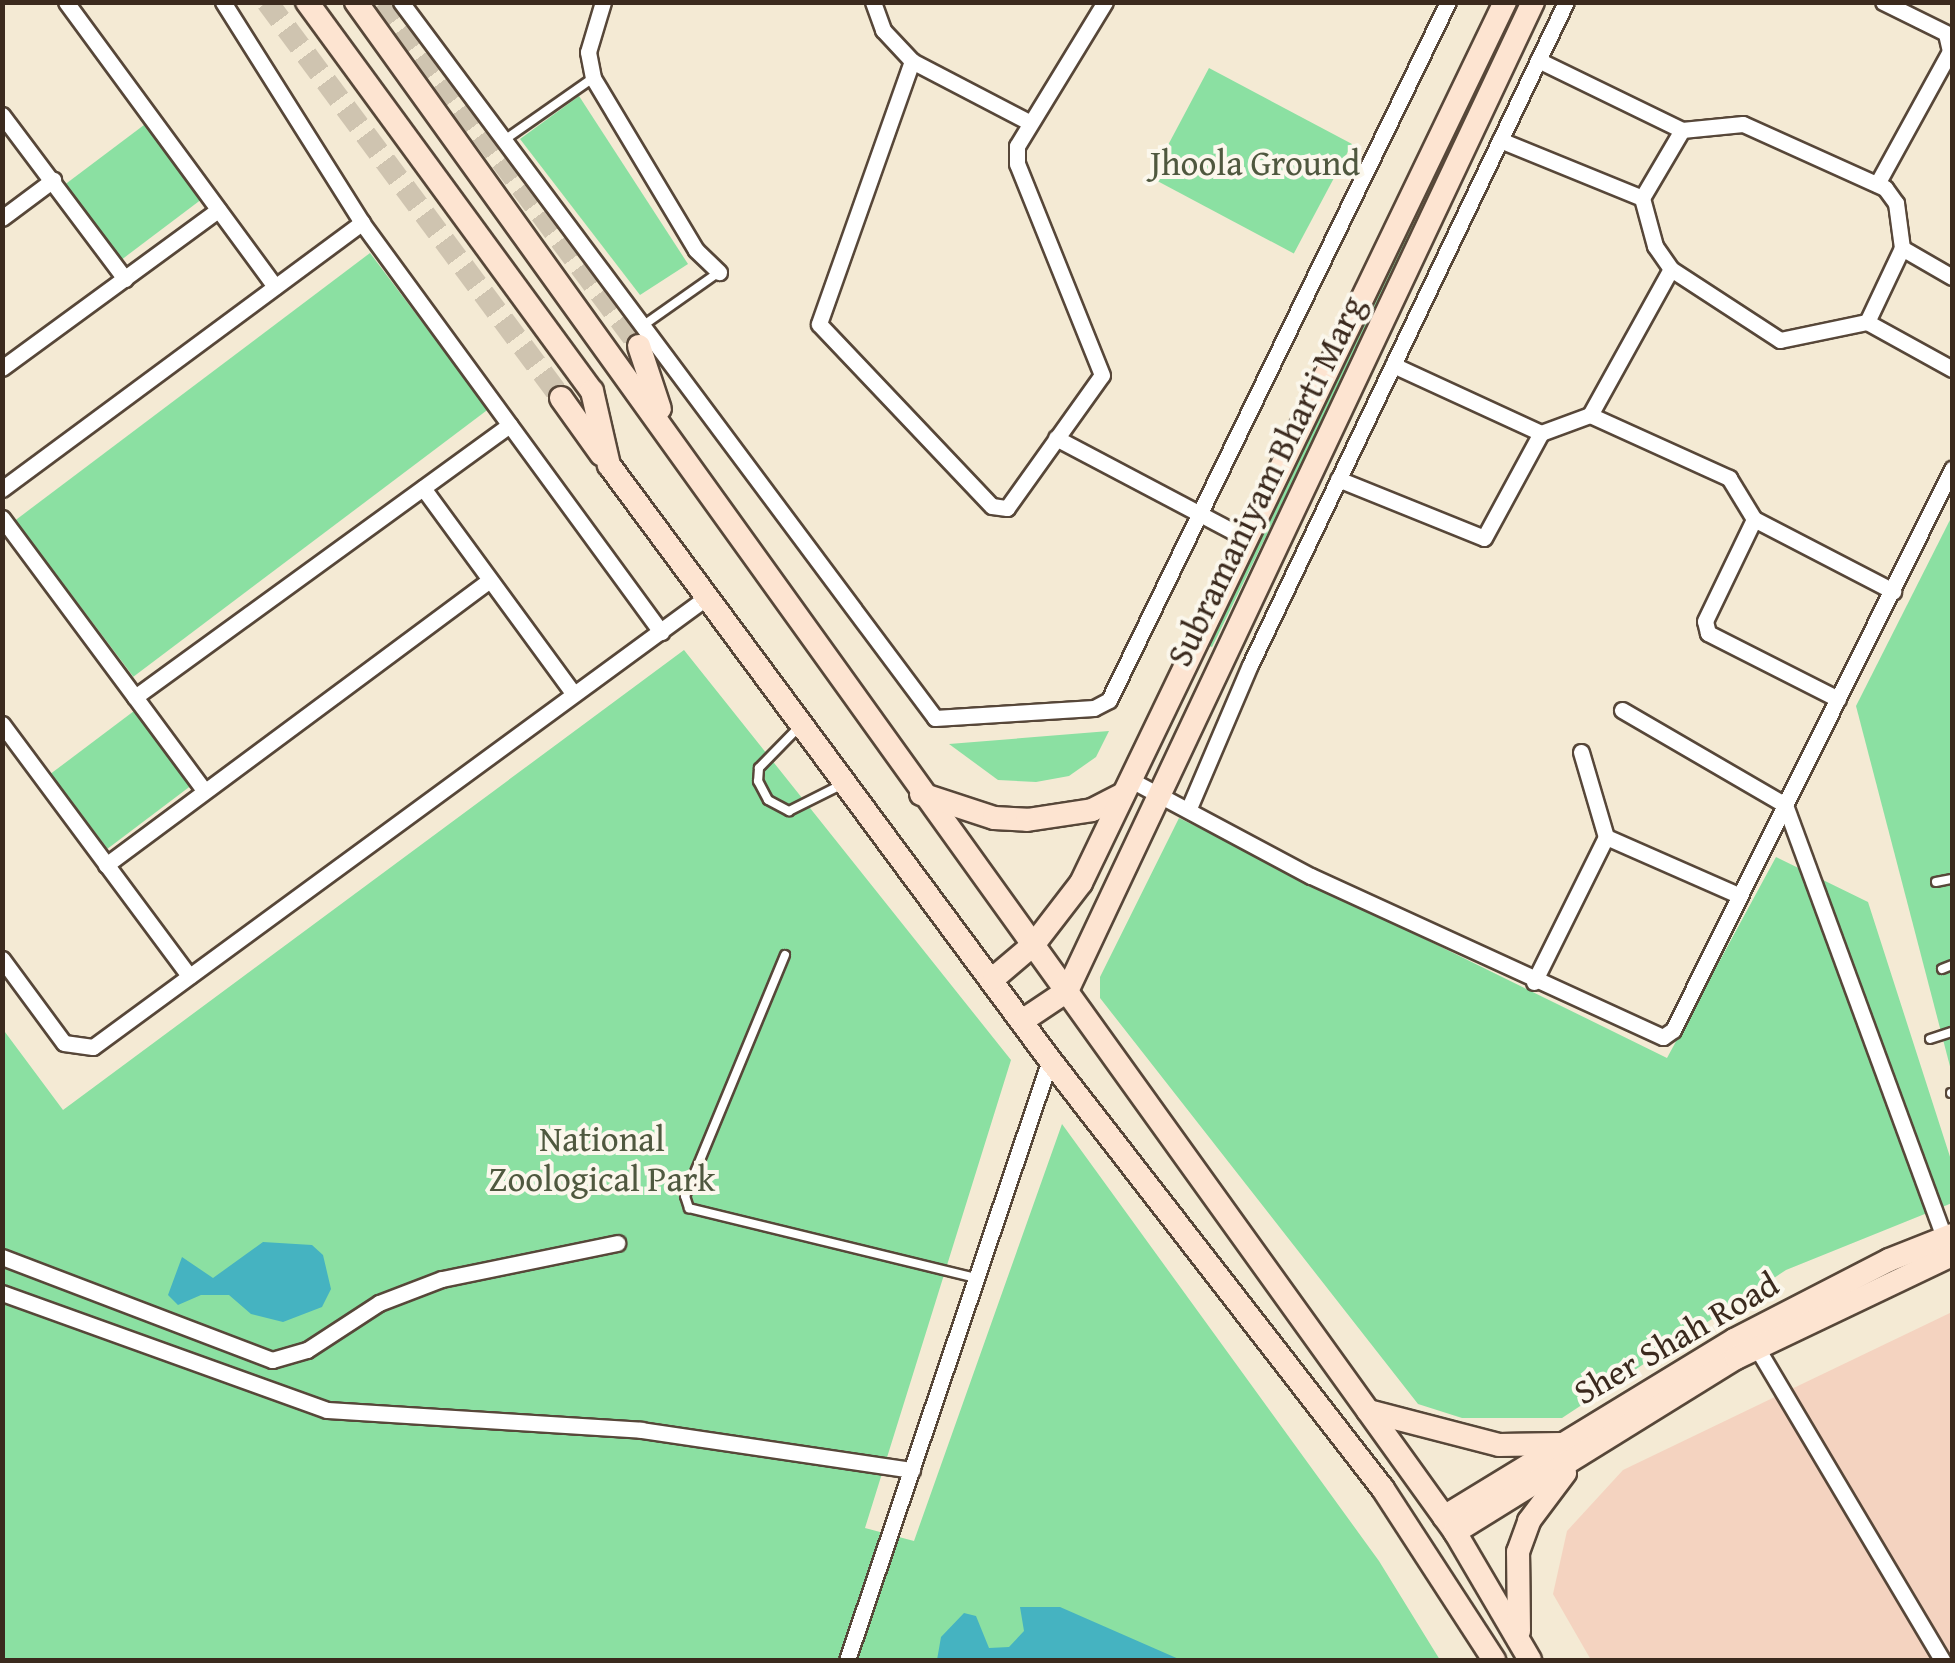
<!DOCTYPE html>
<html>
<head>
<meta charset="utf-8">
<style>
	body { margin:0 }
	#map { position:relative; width:1955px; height:1663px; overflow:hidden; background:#f4ead4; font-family:"Gentium Book Plus",serif }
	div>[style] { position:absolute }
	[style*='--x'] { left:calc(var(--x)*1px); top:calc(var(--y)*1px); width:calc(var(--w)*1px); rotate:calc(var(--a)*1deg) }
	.built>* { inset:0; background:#f4d3c0 }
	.green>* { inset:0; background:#8be0a2; transform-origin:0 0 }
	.water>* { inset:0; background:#45b3c1 }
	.secondary-tunnel>* { height:22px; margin-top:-11px; transform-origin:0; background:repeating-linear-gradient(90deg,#cfc4b0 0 22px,transparent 0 33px) }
	.roads { filter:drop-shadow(2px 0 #574739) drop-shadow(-2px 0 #574739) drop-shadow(0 2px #574739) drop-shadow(0 -2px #574739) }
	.lane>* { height:8px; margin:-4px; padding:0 4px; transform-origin:4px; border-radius:4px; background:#fff }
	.street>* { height:15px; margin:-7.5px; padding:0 7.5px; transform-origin:7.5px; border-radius:7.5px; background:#fff }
	.secondary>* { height:22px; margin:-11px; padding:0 11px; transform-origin:11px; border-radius:11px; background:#fde4d1 }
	span { translate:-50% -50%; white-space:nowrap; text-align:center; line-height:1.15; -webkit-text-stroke:8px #fbf7ec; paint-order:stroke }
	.park-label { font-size:35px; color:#4f583f }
	.street-label { font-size:35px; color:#3b2a1e }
	.frame { position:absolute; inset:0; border:5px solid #3b2a1e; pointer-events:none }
</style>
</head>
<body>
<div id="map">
	<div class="built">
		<i style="clip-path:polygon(1952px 1312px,1952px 1660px,1591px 1660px,1553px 1594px,1567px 1531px,1623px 1470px)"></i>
	</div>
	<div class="green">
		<i style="clip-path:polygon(1514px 3px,1526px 3px,1212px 647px,1206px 645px)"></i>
		<i style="left:1209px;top:68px;width:162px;height:124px;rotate:28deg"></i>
		<i style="clip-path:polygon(579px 96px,688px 264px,640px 295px,520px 139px)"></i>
		<i style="left:148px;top:122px;width:94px;height:104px;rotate:53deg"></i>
		<i style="left:370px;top:253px;width:196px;height:444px;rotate:53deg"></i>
		<i style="clip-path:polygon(1952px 516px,1952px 1074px,1856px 706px)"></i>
		<i style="clip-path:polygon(684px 650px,1011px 1060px,865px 1528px,914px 1541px,1062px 1124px,1379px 1561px,1440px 1660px,3px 1660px,2px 1028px,63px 1110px)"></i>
		<i style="left:134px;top:711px;width:94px;height:104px;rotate:53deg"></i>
		<i style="clip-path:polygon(1109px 731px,1096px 757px,1069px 776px,1036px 782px,998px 780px,949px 744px)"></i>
		<i style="clip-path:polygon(1179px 818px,1667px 1058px,1776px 857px,1868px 902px,1952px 1163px,1952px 1203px,1786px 1270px,1562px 1418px,1462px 1418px,1418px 1404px,1100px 998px,1100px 977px)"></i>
	</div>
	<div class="water">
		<i style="clip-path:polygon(263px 1242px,312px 1245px,323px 1255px,331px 1289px,322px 1307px,283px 1322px,251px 1314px,229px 1295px,201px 1295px,178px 1305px,168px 1295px,182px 1257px,213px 1278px)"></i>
		<i style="clip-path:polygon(1020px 1607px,1060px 1607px,1181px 1660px,937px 1660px,941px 1637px,964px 1613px,976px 1616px,989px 1648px,1009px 1647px,1024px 1631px)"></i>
	</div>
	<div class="secondary-tunnel">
		<i style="--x:267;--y:2;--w:493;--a:53.4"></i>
		<i style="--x:383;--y:2;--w:429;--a:53.3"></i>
	</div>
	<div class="roads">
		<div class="lane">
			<i style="--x:503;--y:141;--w:110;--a:-35"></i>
			<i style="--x:641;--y:327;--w:95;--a:-35.2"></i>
			<i style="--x:798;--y:728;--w:56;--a:134.3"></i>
			<i style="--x:759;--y:768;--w:13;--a:94"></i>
			<i style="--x:758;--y:781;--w:21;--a:62"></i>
			<i style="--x:768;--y:800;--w:24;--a:28"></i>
			<i style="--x:789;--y:811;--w:60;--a:-26.6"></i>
			<i style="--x:1936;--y:882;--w:16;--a:-11"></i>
			<i style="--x:785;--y:955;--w:261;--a:112.5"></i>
			<i style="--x:685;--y:1196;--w:13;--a:72"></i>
			<i style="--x:689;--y:1208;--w:296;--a:13.7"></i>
			<i style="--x:1942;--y:969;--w:11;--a:-22"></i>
			<i style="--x:1930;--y:1039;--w:23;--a:-18"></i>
			<i style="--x:1951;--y:1093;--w:1;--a:0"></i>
		</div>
		<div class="street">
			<i style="--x:66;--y:2;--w:353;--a:53.7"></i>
			<i style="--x:223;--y:2;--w:261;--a:57.8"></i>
			<i style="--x:362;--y:223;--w:507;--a:53.83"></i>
			<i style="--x:401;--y:2;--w:893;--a:53.28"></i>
			<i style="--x:935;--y:718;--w:159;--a:-3.6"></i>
			<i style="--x:1094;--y:708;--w:17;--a:-28"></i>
			<i style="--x:1109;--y:700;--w:776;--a:-64.1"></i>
			<i style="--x:603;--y:2;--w:52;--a:106.7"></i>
			<i style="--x:588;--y:52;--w:26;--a:79"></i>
			<i style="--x:593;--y:78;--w:200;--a:59.1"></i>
			<i style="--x:696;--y:250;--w:32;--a:44"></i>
			<i style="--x:873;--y:2;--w:30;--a:70"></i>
			<i style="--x:883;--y:30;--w:42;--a:46.9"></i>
			<i style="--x:912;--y:61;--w:130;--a:27.6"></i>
			<i style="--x:912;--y:61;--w:279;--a:109.5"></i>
			<i style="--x:819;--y:324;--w:251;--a:46.5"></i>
			<i style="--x:992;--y:506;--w:15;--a:8"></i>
			<i style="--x:1007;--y:508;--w:163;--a:-54.5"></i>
			<i style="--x:1102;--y:375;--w:227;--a:-111.9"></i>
			<i style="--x:1017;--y:164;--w:18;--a:-90"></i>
			<i style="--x:1017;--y:146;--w:169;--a:-58.6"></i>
			<i style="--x:2;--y:115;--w:205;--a:53.1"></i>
			<i style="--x:1682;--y:130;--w:61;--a:-5.6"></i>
			<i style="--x:1743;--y:124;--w:156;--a:24.3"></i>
			<i style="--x:1885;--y:188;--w:19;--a:54"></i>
			<i style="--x:1896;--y:203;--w:45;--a:82.4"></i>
			<i style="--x:1500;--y:140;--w:153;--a:22.2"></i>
			<i style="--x:1642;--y:198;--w:79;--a:-59.5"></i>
			<i style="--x:1682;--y:130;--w:160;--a:-154.1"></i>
			<i style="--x:1877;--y:184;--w:152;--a:-61.2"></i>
			<i style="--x:1950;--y:51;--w:18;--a:-103"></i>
			<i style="--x:1946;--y:33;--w:70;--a:-153.8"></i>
			<i style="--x:1642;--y:198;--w:50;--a:74.8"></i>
			<i style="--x:1655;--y:246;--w:28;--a:55"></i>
			<i style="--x:1671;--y:269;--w:130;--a:33.1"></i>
			<i style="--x:1780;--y:340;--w:89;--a:-11.7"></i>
			<i style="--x:2;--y:218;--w:64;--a:-36.7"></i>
			<i style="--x:1952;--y:277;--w:58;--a:-149.9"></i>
			<i style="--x:1902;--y:248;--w:82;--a:115.3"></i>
			<i style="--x:1867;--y:322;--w:97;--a:28.9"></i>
			<i style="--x:2;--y:368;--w:268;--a:-36.2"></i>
			<i style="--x:1590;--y:415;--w:167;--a:-61"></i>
			<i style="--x:1541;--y:433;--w:52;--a:-20.2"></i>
			<i style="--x:1590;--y:415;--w:153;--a:24.4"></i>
			<i style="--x:1729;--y:478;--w:48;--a:58.6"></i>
			<i style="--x:1056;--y:438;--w:215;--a:27.8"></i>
			<i style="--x:1338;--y:479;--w:157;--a:22"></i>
			<i style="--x:1484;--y:538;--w:119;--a:-61.5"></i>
			<i style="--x:1541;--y:433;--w:163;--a:-155.3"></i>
			<i style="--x:423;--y:488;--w:255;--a:53.8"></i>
			<i style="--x:2;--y:489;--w:448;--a:-36.5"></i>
			<i style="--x:2;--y:518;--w:223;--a:53.4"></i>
			<i style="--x:135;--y:697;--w:463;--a:-36"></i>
			<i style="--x:135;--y:697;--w:114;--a:53.5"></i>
			<i style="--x:1838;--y:699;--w:146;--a:-153.1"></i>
			<i style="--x:1708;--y:633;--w:12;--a:-104"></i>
			<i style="--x:1705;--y:621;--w:113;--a:-64.3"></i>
			<i style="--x:1754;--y:519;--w:157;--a:27.4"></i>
			<i style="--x:1622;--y:710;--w:189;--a:30.2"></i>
			<i style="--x:1785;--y:805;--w:461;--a:69.8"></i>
			<i style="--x:2;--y:724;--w:314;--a:53.4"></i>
			<i style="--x:1581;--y:752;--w:89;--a:73.6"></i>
			<i style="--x:1129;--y:779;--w:206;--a:28.1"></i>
			<i style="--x:1311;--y:876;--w:387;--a:24.6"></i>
			<i style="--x:1663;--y:1037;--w:12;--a:-35"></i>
			<i style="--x:1673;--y:1030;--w:627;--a:-63.56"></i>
			<i style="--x:1189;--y:808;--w:155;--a:-66.9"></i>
			<i style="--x:1250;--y:665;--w:734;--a:-64.52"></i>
			<i style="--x:106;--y:865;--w:478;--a:-36.6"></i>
			<i style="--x:2;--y:959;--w:104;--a:53.6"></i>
			<i style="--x:64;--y:1043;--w:29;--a:8"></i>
			<i style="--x:93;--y:1047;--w:761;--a:-36.24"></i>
			<i style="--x:1534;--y:982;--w:162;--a:-63.6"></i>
			<i style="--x:1606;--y:837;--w:144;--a:23.7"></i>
			<i style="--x:2;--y:1257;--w:289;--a:20.9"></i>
			<i style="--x:272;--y:1360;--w:36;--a:-16"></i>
			<i style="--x:307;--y:1350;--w:86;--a:-33.1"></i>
			<i style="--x:379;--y:1303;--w:67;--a:-20.9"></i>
			<i style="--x:442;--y:1279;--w:179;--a:-11.6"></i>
			<i style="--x:2;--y:1293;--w:345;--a:19.8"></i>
			<i style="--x:327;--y:1410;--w:315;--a:3.6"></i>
			<i style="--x:641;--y:1430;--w:274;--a:8.4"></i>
			<i style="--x:1757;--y:1348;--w:363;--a:59.3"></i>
			<i style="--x:847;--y:1660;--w:633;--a:-71.31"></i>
		</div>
		<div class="secondary">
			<i style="--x:307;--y:2;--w:482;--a:53.8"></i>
			<i style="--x:592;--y:391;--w:76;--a:77.1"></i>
			<i style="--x:609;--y:465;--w:741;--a:53.46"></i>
			<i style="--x:1050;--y:1060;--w:543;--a:52.18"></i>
			<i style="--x:1383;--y:1489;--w:204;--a:57"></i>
			<i style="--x:356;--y:2;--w:1884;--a:54.31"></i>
			<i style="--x:1455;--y:1532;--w:148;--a:59.6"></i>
			<i style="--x:639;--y:346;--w:66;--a:71.6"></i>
			<i style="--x:561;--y:398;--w:69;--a:54.5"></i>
			<i style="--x:921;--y:794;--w:77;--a:18.2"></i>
			<i style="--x:994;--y:818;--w:33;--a:3"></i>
			<i style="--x:1027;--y:820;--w:66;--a:-8.7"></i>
			<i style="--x:1092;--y:810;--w:35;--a:-27"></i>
			<i style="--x:994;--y:978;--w:52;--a:-40.4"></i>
			<i style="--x:1034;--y:944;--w:77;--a:-52.4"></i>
			<i style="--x:1081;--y:883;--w:978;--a:-64.3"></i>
			<i style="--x:1067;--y:991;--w:1093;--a:-64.77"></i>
			<i style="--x:1025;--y:1019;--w:50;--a:-33.7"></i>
			<i style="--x:1368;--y:1411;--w:135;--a:14.5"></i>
			<i style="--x:1499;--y:1445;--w:63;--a:-0.9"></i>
			<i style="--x:1444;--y:1517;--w:340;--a:-31.4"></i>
			<i style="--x:1734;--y:1340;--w:174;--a:-27.3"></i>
			<i style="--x:1889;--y:1260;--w:68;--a:-21.6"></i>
			<i style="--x:1455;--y:1532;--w:331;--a:-31.8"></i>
			<i style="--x:1736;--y:1358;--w:239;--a:-25.5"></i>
			<i style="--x:1519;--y:1631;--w:79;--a:-90.7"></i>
			<i style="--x:1518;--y:1552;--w:33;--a:-70"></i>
			<i style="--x:1529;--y:1521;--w:60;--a:-53.1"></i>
		</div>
	</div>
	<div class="park-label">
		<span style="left:1255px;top:163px">Jhoola Ground</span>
		<span style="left:602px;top:1159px">National<br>Zoological Park</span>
	</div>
	<div class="street-label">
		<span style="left:1266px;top:481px;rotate:-64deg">Subramaniyam Bharti Marg</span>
		<span style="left:1676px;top:1338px;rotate:-30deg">Sher Shah Road</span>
	</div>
	<div class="frame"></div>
</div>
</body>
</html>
